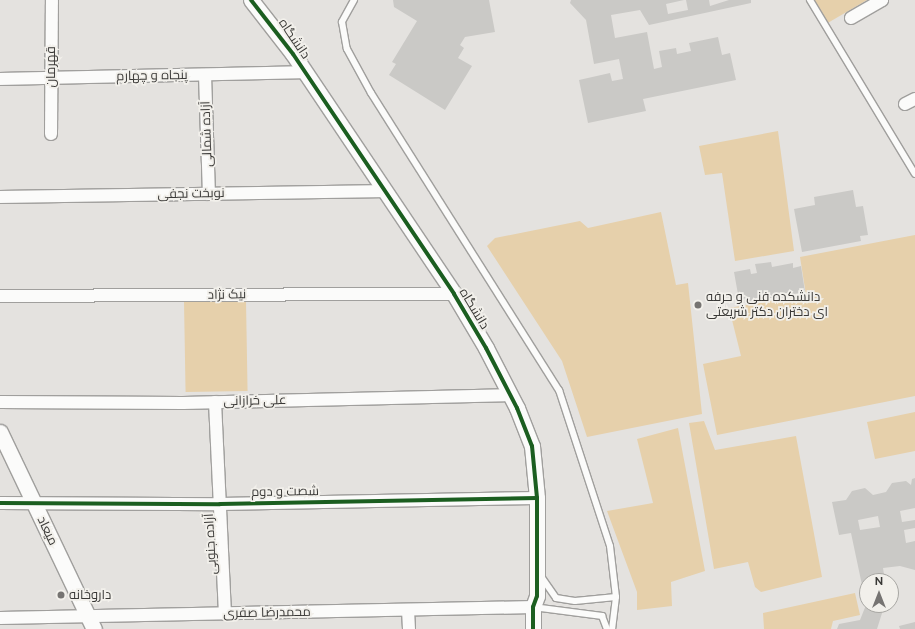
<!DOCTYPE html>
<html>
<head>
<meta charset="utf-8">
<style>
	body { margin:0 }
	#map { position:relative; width:915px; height:629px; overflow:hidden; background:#e4e2df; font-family:Raleway,Cairo,sans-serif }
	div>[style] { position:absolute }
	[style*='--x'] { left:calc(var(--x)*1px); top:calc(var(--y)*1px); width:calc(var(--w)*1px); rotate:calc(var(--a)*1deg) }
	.green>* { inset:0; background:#e6d0ab; transform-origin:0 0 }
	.building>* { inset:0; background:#cac9c6 }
	.roads { filter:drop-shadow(1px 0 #a09f9d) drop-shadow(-1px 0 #a09f9d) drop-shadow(0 1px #a09f9d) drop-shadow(0 -1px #a09f9d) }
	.service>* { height:6px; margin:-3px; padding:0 3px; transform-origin:3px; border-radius:3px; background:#fbfbfa }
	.minor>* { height:12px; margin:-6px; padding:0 6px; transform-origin:6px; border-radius:6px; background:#fbfbfa }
	.tertiary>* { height:15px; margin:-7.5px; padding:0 7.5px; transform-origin:7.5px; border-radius:7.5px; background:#fbfbfa }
	.cycleway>* { height:4px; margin:-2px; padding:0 2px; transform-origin:2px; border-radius:2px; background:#1b5e20 }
	.dots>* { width:11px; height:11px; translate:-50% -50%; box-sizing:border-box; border:2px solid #f2f0eb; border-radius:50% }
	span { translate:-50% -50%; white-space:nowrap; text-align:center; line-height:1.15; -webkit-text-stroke:3.5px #f2f0eb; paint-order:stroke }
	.street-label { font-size:13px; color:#3a3937 }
	.poi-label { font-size:13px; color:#3a3937 }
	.left { translate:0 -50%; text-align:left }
	.north { position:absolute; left:859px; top:573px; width:40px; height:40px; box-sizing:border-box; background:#f2f0eb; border:1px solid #a8a7a3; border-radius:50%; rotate:0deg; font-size:11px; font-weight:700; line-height:16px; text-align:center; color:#3a3937 }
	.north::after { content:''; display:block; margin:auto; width:14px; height:18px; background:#767472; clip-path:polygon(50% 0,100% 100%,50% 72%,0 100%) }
</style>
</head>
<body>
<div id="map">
	<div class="green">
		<i style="clip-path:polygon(812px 0,867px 0,826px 24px)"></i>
		<i style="clip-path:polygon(778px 131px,794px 251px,735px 261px,722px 173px,705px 175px,699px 146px)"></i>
		<i style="clip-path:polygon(661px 212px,676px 285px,688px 283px,702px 414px,587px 437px,562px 361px,487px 246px,495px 238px,580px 221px,588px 228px)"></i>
		<i style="clip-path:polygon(915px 235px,915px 396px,717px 435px,703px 364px,741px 356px,729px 308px,806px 295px,800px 257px)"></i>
		<i style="left:246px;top:301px;width:90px;height:62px;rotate:89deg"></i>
		<i style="clip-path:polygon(915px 412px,915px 451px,875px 459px,867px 422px)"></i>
		<i style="clip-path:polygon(704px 421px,715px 450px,796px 436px,822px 577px,761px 592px,755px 587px,748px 562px,714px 569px,689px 423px)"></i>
		<i style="clip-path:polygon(678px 428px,705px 571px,671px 582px,672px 606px,637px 610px,637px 592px,607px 511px,653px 503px,637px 439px)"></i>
		<i style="clip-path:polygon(855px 593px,860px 615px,833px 621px,831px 629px,764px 629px,763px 613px)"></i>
	</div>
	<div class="building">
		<i style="clip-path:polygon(393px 0,489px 0,495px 32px,465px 37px,460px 45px,464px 48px,458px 58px,472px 66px,445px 110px,389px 75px,396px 64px,392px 62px,417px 21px,394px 7px)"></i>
		<i style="clip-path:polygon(571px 0,684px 0,666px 4px,668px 14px,688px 10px,686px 0,709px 0,710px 6px,729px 0,751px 0,751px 3px,649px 25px,640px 10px,611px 15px,615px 38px,647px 32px,654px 69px,662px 67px,659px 51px,676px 48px,677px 54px,691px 51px,689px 43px,718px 37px,722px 55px,730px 53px,736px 80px,643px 99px,646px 111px,588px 123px,579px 80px,610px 73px,612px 81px,623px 79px,619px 59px,594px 64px,586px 20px,570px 3px)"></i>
		<i style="clip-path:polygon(853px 190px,856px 207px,863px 206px,868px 235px,860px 236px,861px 241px,802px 252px,794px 209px,815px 205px,814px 197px)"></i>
		<i style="clip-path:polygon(771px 262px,772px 267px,793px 263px,793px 268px,801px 266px,805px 292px,747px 302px,747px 298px,739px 300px,734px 272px,750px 269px,751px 274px,757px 273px,755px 264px)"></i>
		<i style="clip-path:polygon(evenodd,915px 478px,915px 508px,900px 511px,902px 522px,915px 520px,915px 528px,904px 530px,906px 543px,915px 541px,915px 570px,900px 566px,883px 568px,885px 581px,867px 581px,866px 604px,851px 533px,839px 535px,832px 502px,846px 500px,852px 491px,865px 488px,873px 495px,886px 492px,892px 483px,906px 481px,911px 485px,912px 479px,915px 478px,878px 516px,880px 527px,860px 530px,858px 520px,878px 516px)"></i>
		<i style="clip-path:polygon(866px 605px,889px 605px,889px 608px,883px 610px,877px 629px,837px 629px,839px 624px,860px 620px)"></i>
		<i style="clip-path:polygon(915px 622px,915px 629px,900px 629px,899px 626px)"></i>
	</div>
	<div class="roads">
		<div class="service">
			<i style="--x:354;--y:0;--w:25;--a:119"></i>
			<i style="--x:342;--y:22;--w:27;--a:80"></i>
			<i style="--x:347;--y:49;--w:50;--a:61.4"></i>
			<i style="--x:371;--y:93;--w:352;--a:57.7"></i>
			<i style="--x:559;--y:390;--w:164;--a:71.9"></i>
			<i style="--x:610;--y:546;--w:51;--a:83.3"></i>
			<i style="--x:616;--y:597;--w:32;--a:97"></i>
			<i style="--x:810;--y:0;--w:203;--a:58.9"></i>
			<i style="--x:540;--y:575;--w:28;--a:55"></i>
			<i style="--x:556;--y:598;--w:19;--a:9"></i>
			<i style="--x:575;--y:601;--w:41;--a:-5.6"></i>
			<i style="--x:533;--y:607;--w:70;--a:7.4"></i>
			<i style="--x:602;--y:616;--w:14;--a:69"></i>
		</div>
		<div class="minor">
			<i style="--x:851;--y:18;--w:36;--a:-30"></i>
			<i style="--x:205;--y:75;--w:119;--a:88.1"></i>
			<i style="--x:0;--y:79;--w:305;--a:-1.3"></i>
			<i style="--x:905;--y:104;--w:11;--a:-27"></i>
			<i style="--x:51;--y:134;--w:134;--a:-89.6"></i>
			<i style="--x:0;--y:197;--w:383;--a:-0.9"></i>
			<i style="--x:0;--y:296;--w:454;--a:-0.3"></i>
			<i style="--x:0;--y:402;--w:183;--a:0.3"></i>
			<i style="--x:183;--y:403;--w:327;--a:-1.4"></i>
			<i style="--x:215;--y:402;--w:212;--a:87.3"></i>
			<i style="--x:0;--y:503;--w:220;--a:0.3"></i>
			<i style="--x:220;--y:504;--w:317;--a:-1.1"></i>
			<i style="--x:408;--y:610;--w:19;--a:87"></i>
			<i style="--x:0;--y:618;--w:533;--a:-1.18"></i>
		</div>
		<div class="tertiary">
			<i style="--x:251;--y:0;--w:68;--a:52.1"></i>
			<i style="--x:293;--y:54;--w:289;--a:56.1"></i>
			<i style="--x:454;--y:294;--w:63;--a:59.3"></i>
			<i style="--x:486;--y:348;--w:68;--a:62.7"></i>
			<i style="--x:517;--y:408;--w:41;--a:68.5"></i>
			<i style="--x:532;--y:446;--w:52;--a:84.5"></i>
			<i style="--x:537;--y:498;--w:98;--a:90"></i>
			<i style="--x:537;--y:596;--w:12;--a:110"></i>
			<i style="--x:533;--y:607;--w:22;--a:90"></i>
			<i style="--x:0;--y:432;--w:218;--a:64.5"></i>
		</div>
	</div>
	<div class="cycleway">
		<i style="--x:251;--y:0;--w:68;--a:52.1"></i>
		<i style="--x:293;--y:54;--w:289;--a:56.1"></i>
		<i style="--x:454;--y:294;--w:63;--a:59.3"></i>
		<i style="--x:486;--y:348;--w:68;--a:62.7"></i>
		<i style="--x:517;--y:408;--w:41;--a:68.5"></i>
		<i style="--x:532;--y:446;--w:52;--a:84.5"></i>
		<i style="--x:537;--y:498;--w:98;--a:90"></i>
		<i style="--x:537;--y:596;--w:12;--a:110"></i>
		<i style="--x:533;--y:607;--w:22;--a:90"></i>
		<i style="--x:0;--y:503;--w:220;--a:0.3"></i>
		<i style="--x:220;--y:504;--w:317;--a:-1.1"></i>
	</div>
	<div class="dots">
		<i style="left:698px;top:305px;background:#767472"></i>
		<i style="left:61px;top:595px;background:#767472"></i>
	</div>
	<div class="street-label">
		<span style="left:294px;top:39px;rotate:56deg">دانشگاه</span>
		<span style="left:51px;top:67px;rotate:-90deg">قهرمان</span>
		<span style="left:152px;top:76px;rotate:-1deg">پنجاه و چهارم</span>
		<span style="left:207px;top:134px;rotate:-92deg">آزاده شمالی</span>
		<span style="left:191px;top:194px;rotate:-1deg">نوبخت نجفی</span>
		<span style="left:227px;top:295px;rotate:-1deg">نیک نژاد</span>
		<span style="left:474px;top:309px;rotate:59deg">دانشگاه</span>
		<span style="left:255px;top:401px;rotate:-1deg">علی خرازانی</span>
		<span style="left:285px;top:492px;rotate:-1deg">شصت و دوم</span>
		<span style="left:47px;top:531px;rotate:64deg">میعاد</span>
		<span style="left:211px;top:544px;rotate:-93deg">آزاده جنوبی</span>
		<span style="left:267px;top:613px;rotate:-1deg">محمدرضا صفری</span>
	</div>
	<div class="poi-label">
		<span class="left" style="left:706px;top:305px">دانشکده فنی و حرفه<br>ای دختران دکتر شریعتی</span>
		<span class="left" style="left:69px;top:595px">داروخانه</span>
	</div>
	<div class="north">N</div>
</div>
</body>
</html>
